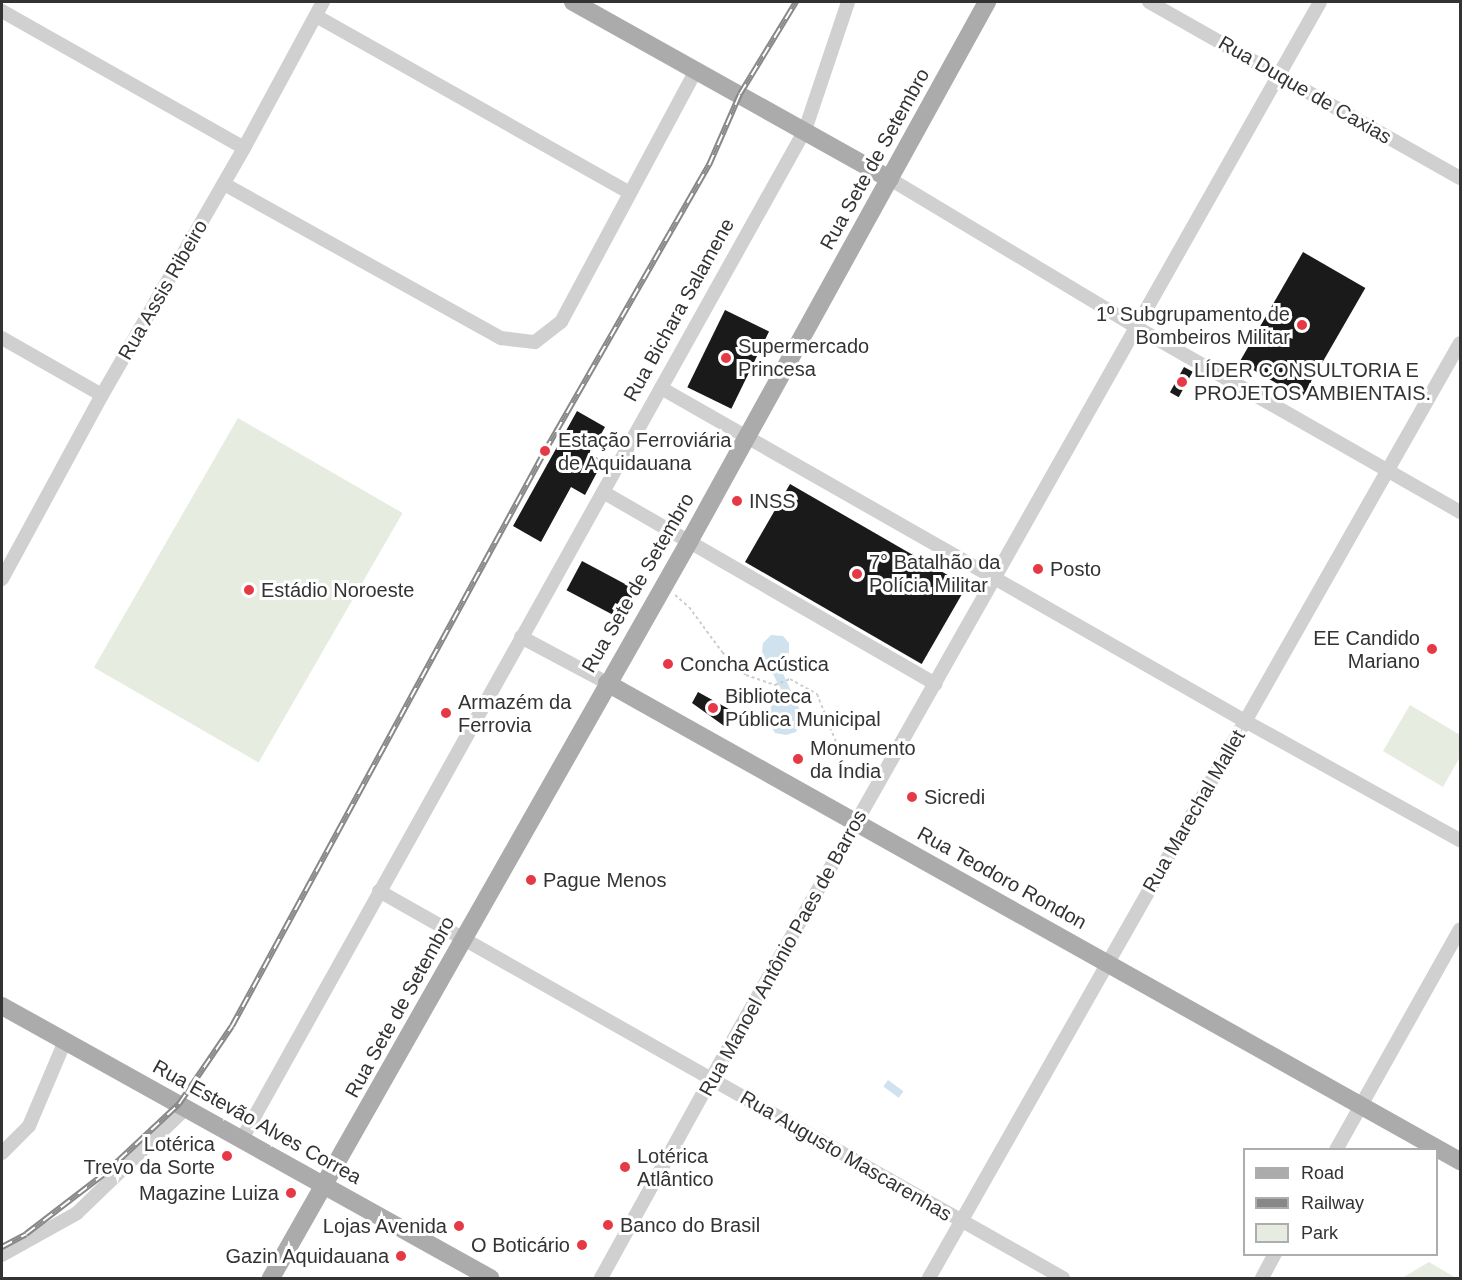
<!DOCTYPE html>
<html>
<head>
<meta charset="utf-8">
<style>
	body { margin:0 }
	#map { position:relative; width:1462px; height:1280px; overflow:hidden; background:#fff; font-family:Arial,sans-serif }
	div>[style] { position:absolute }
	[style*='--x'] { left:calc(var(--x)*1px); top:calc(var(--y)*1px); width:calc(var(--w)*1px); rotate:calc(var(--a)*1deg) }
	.green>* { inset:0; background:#e6ecdf; transform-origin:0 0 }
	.water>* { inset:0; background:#cfe2ee; transform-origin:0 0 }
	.building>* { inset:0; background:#1a1a1a; transform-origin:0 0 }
	.path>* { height:2px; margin-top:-1px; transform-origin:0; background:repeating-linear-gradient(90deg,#cdcdcd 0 3px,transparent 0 6px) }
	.minor>* { height:14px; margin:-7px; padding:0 7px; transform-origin:7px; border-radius:7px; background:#d0d0d0 }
	.major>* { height:18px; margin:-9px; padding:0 9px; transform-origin:9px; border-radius:9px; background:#ababab }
	.rail>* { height:6px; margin-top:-3px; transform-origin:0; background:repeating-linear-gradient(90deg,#fff 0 11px,#888 0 22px); box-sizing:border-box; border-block:2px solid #888 }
	.dots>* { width:16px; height:16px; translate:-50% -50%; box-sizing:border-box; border:3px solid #fff; border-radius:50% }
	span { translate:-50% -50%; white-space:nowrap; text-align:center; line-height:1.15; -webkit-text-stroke:6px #fff; paint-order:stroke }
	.street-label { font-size:20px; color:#333 }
	.poi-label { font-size:20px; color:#333 }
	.right { translate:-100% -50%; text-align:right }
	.left { translate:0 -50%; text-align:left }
	.frame { position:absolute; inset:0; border:3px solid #333; pointer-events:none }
	.legend { position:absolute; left:1243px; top:1148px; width:195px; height:108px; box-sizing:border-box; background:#fff; border:2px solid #adadad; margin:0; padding:8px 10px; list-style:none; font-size:18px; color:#333 }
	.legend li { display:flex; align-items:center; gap:12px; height:30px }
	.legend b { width:30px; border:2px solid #adadad }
</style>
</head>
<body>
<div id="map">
	<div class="green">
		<i style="left:238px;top:418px;width:190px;height:288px;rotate:30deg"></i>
		<i style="clip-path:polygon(1410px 705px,1460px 735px,1460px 757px,1443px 787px,1383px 751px)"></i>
		<i style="clip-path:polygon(1429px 1262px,1456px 1278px,1402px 1278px)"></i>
	</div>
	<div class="water">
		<i style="clip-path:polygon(771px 635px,783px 636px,789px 643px,789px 653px,780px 667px,803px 717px,796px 732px,786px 735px,775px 733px,768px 721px,770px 708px,783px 694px,762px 652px,763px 643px)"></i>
		<i style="left:888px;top:1080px;width:19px;height:8px;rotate:36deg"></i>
	</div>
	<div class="building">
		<i style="left:1303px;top:252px;width:72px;height:127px;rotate:30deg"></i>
		<i style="left:725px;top:310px;width:49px;height:86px;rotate:26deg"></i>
		<i style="left:1184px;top:367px;width:10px;height:29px;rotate:29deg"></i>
		<i style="clip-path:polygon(577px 411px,605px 427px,590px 454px,603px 461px,585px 495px,571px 487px,541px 542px,513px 526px)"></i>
		<i style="left:790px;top:484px;width:204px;height:90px;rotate:30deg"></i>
		<i style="left:582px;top:561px;width:61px;height:33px;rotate:28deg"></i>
		<i style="clip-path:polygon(698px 692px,736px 713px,727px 728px,692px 703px)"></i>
	</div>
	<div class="path">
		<i style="--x:675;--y:595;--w:18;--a:41"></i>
		<i style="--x:689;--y:607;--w:56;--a:53.7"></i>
		<i style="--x:722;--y:652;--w:33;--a:44"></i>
		<i style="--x:746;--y:675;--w:31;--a:19"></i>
		<i style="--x:775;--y:685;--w:16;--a:-22"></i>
		<i style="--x:790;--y:679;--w:31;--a:29"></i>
		<i style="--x:817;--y:694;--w:57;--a:68.4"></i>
		<i style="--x:838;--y:747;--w:30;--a:88"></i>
	</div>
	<div class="minor">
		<i style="--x:1149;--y:2;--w:357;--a:29.5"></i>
		<i style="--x:2;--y:11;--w:278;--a:29.5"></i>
		<i style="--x:316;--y:16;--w:360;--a:29.4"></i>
		<i style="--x:890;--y:179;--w:287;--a:31"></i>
		<i style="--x:1136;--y:327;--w:373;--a:29.7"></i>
		<i style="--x:224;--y:184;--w:317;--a:29.1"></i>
		<i style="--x:501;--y:338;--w:34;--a:7"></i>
		<i style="--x:535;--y:342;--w:33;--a:-38"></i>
		<i style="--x:561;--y:322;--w:286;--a:-61.8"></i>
		<i style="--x:2;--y:338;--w:115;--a:29.7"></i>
		<i style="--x:661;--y:388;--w:672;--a:29.69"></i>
		<i style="--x:1245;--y:721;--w:246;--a:29"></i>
		<i style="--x:603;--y:492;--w:384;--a:30"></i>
		<i style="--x:2;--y:579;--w:209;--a:-61.5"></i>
		<i style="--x:102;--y:395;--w:285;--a:-60.1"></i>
		<i style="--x:244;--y:148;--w:166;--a:-61.6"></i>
		<i style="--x:521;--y:637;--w:98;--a:28.1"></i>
		<i style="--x:379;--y:891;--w:786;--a:29.5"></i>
		<i style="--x:242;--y:1139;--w:1155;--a:-60.84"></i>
		<i style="--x:805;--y:130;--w:135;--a:-71.4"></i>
		<i style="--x:1336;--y:1150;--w:253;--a:-60.7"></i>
		<i style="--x:2;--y:1153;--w:38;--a:-45"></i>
		<i style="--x:29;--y:1126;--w:92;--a:-67"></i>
		<i style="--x:2;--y:1255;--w:86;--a:-29.2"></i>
		<i style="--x:77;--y:1213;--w:151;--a:-43.9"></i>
		<i style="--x:601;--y:1278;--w:227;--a:-61.1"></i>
		<i style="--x:711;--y:1079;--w:1237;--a:-60.51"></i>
		<i style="--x:929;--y:1278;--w:1075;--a:-60.41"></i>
		<i style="--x:1262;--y:1278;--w:27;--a:-62"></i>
	</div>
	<div class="major">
		<i style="--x:573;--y:2;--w:363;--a:29.2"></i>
		<i style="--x:607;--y:683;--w:978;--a:29.27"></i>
		<i style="--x:2;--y:1006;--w:559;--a:29.13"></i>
		<i style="--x:271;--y:1278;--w:849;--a:-60.41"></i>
		<i style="--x:690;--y:540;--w:615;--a:-61.1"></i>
	</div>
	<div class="rail">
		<i style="--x:2;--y:1247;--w:27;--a:-28"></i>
		<i style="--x:26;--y:1234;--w:97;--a:-37.5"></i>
		<i style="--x:103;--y:1175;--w:104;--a:-43.1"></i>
		<i style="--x:179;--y:1104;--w:94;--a:-55.8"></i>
		<i style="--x:232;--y:1026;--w:655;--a:-61.44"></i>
		<i style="--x:545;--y:451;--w:330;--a:-60.2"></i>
		<i style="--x:709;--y:165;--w:77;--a:-66.4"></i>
		<i style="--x:740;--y:94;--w:108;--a:-58.7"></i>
	</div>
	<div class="dots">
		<i style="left:1302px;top:325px;background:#e63946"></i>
		<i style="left:726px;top:358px;background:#e63946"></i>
		<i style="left:1182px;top:382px;background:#e63946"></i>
		<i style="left:545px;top:451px;background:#e63946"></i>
		<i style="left:737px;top:501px;background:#e63946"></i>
		<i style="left:1038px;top:569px;background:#e63946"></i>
		<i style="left:857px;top:574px;background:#e63946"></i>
		<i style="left:249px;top:590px;background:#e63946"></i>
		<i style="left:1432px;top:649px;background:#e63946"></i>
		<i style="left:668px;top:664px;background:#e63946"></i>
		<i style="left:713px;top:708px;background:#e63946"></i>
		<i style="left:446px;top:713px;background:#e63946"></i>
		<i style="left:798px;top:759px;background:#e63946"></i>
		<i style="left:912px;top:797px;background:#e63946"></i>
		<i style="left:531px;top:880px;background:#e63946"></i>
		<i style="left:227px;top:1156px;background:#e63946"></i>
		<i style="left:625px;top:1167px;background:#e63946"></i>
		<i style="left:291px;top:1193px;background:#e63946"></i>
		<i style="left:608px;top:1225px;background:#e63946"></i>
		<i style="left:459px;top:1226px;background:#e63946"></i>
		<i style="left:582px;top:1245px;background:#e63946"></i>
		<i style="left:401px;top:1256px;background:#e63946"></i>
	</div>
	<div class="street-label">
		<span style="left:1305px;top:90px;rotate:30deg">Rua Duque de Caxias</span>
		<span style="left:875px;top:159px;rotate:-61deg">Rua Sete de Setembro</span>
		<span style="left:163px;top:290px;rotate:-60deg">Rua Assis Ribeiro</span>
		<span style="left:679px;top:310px;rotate:-61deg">Rua Bichara Salamene</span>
		<span style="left:638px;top:583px;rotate:-60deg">Rua Sete de Setembro</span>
		<span style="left:1194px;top:811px;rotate:-60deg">Rua Marechal Mallet</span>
		<span style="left:1002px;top:878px;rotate:29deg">Rua Teodoro Rondon</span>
		<span style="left:783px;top:953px;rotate:-61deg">Rua Manoel Antônio Paes de Barros</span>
		<span style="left:400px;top:1007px;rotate:-61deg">Rua Sete de Setembro</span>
		<span style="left:257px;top:1122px;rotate:29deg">Rua Estevão Alves Correa</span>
		<span style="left:846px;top:1156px;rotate:30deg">Rua Augusto Mascarenhas</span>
	</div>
	<div class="poi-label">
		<span class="right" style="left:1290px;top:326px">1º Subgrupamento de<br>Bombeiros Militar</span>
		<span class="left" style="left:738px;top:358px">Supermercado<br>Princesa</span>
		<span class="left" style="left:1194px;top:382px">LÍDER CONSULTORIA E<br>PROJETOS AMBIENTAIS.</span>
		<span class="left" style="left:558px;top:452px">Estação Ferroviária<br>de Aquidauana</span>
		<span class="left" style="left:749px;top:501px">INSS</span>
		<span class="left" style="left:869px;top:574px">7° Batalhão da<br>Polícia Militar</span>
		<span class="left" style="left:1050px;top:569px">Posto</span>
		<span class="left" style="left:261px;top:590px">Estádio Noroeste</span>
		<span class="right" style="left:1420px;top:650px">EE Candido<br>Mariano</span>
		<span class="left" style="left:680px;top:664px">Concha Acústica</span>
		<span class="left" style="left:725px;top:708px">Biblioteca<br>Pública Municipal</span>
		<span class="left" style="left:458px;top:714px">Armazém da<br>Ferrovia</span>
		<span class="left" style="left:810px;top:760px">Monumento<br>da Índia</span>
		<span class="left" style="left:924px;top:797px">Sicredi</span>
		<span class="left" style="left:543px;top:880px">Pague Menos</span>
		<span class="right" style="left:215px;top:1156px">Lotérica<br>Trevo da Sorte</span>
		<span class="left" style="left:637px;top:1168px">Lotérica<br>Atlântico</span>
		<span class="right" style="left:279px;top:1193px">Magazine Luiza</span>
		<span class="left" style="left:620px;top:1225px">Banco do Brasil</span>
		<span class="right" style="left:447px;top:1226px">Lojas Avenida</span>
		<span class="right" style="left:570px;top:1245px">O Boticário</span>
		<span class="right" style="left:389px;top:1256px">Gazin Aquidauana</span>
	</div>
	<div class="frame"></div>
	<ul class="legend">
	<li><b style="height:8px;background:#ababab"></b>Road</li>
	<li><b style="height:8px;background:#888"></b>Railway</li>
	<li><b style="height:16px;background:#e6ecdf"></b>Park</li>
	</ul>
</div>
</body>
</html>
